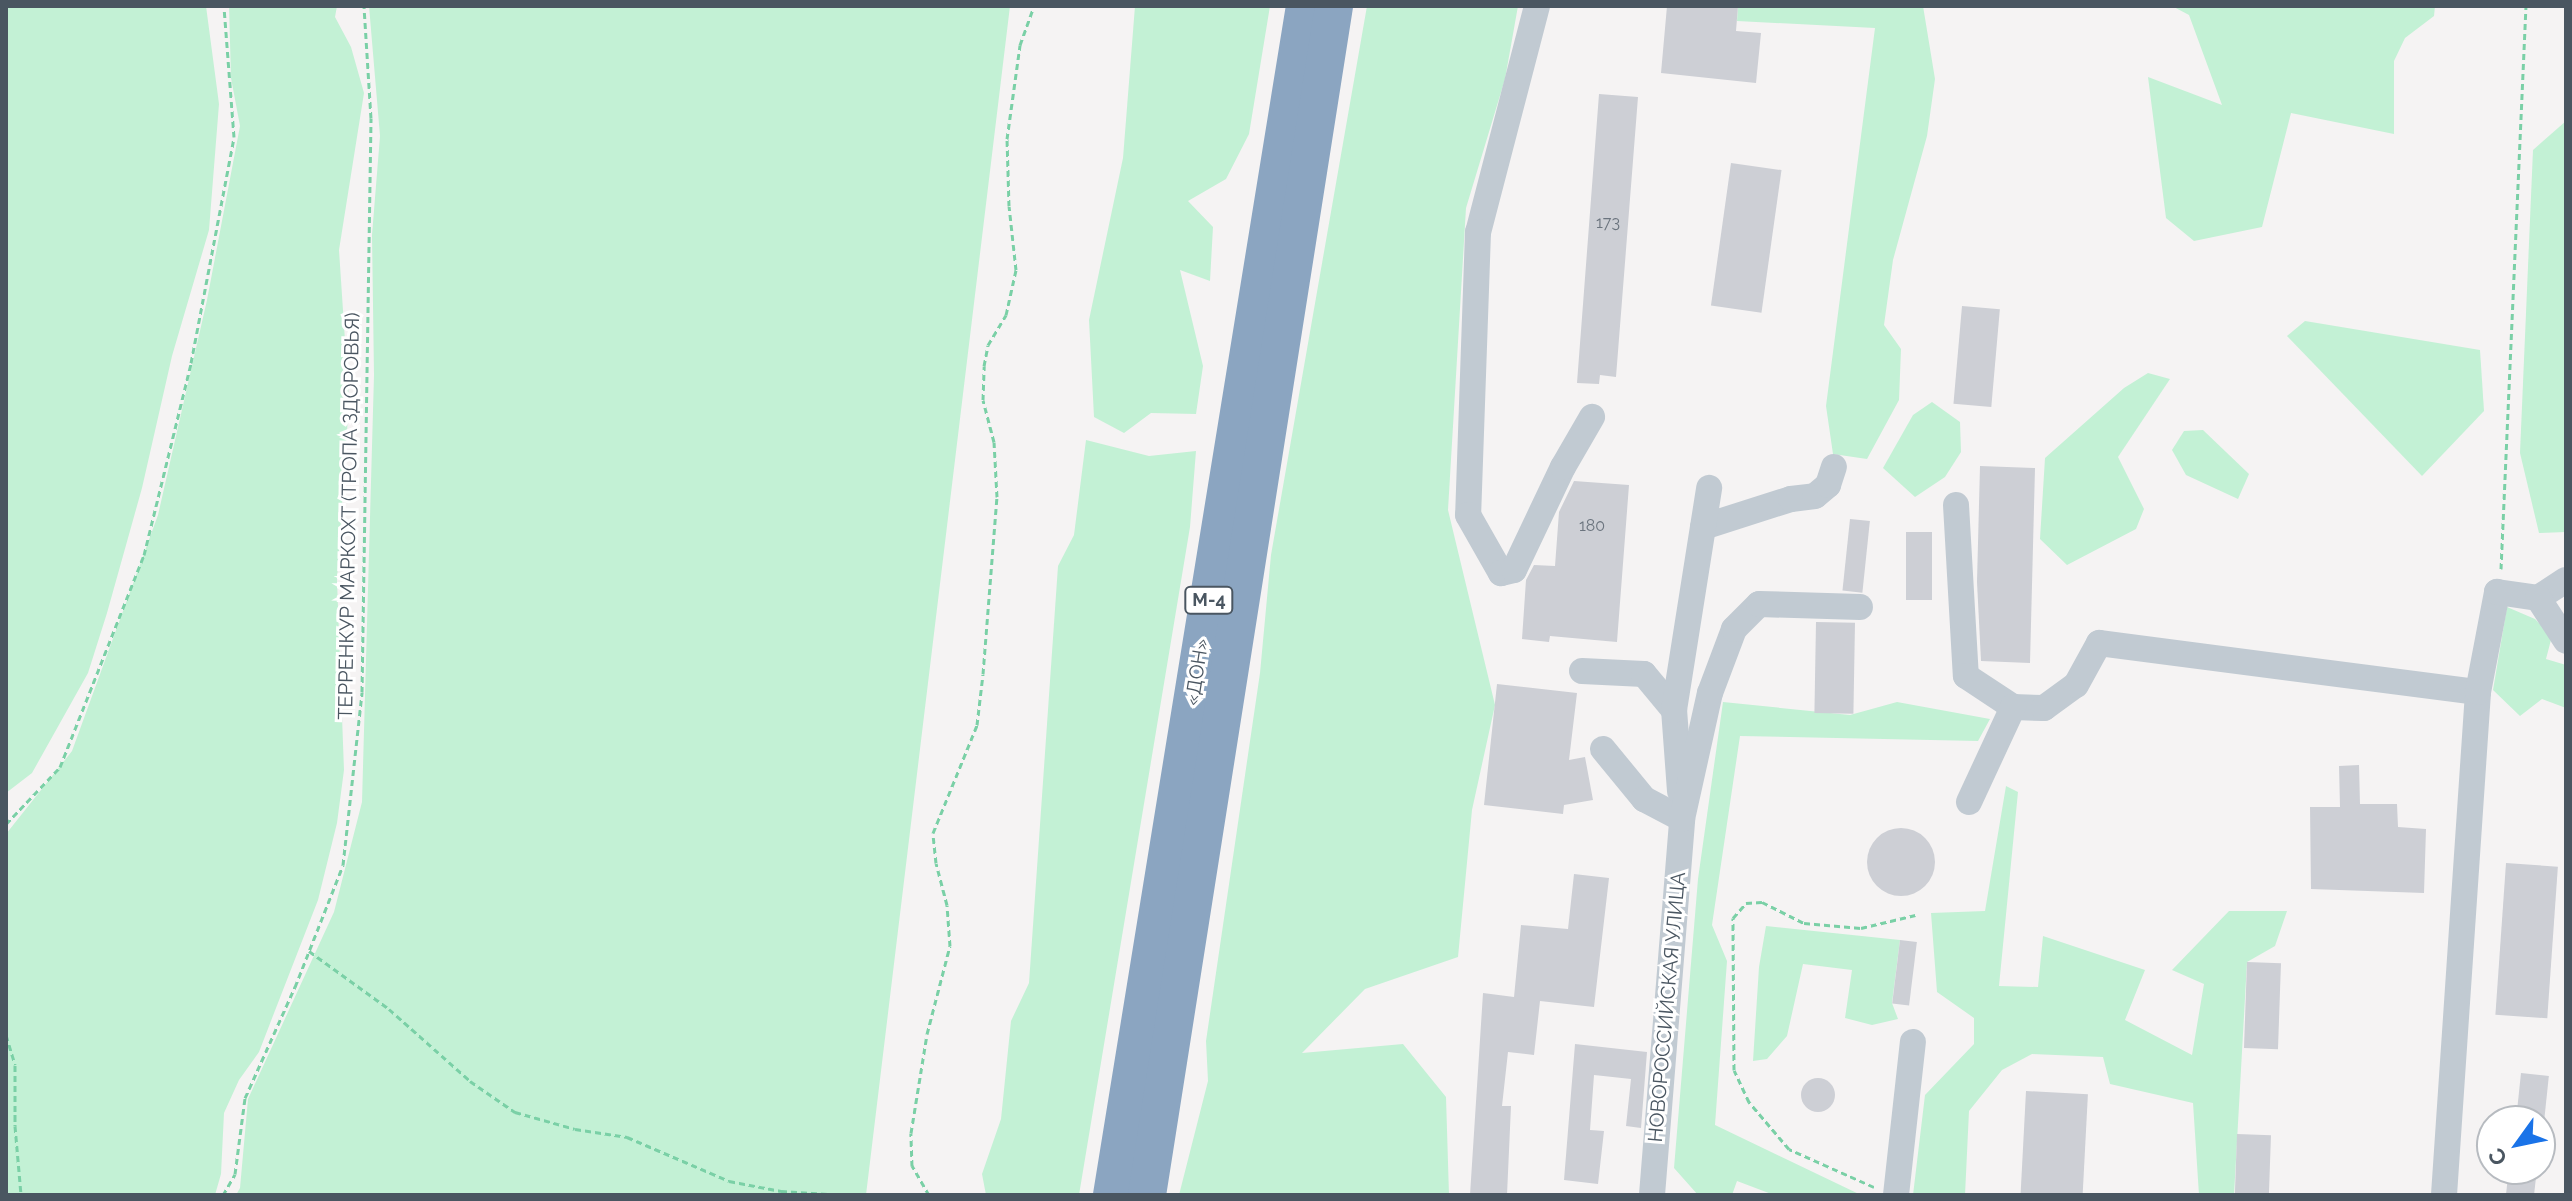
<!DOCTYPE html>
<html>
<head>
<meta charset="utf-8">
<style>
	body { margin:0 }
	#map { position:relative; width:2572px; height:1201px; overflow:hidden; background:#f5f3f3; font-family:Raleway,sans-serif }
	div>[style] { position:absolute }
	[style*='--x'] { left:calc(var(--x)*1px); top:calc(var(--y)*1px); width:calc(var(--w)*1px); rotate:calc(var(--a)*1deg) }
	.green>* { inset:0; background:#c3f1d5 }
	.building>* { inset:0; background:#cdcfd5; transform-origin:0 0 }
	.round { border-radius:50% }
	.path>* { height:3px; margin-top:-1.5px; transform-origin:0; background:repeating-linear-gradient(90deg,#7ad0a6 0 6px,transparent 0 10px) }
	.minor>* { height:26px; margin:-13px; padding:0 13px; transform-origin:13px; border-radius:13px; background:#c1cad2 }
	.highway>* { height:38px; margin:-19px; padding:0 19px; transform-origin:19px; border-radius:19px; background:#8ba5c1 }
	span { translate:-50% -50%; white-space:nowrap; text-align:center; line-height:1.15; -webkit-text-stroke:6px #fff; paint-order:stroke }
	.number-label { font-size:16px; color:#6b747e }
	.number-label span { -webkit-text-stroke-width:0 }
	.shield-label span { padding:2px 6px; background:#fff; border:2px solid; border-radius:6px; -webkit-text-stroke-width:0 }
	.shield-label { font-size:18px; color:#4a5661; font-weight:700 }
	.street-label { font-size:20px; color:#4a5661 }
	.frame { position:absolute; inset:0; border:8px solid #4a5661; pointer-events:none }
	.north { position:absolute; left:2476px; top:1105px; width:80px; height:80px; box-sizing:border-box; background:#fff; border:2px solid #b7bbc0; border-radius:50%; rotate:237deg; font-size:22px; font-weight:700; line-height:32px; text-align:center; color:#4a5661 }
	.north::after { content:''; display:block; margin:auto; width:28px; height:36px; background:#1a73e8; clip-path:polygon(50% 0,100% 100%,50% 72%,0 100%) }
</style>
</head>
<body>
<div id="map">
	<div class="green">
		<i style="clip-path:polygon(6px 6px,206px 6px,219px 104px,209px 230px,172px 356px,142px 488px,107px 613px,88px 673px,32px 773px,6px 793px)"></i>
		<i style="clip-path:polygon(229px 6px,337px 6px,335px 17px,351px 47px,364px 93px,339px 250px,349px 401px,337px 580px,344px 770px,337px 823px,318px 900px,276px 1008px,259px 1052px,239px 1080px,224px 1113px,221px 1174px,215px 1195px,6px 1195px,6px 834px,72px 751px,158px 515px,207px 300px,240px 126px,231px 78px)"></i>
		<i style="clip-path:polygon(369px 6px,1010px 6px,866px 1195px,236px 1195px,240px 1188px,248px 1099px,334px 912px,362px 802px,374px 375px,372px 235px,380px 136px)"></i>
		<i style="clip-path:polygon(1135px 6px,1270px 6px,1249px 134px,1226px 179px,1188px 201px,1213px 227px,1210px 281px,1180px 270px,1203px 366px,1196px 414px,1151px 413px,1124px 433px,1094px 417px,1089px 320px,1123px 158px)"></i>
		<i style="clip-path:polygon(1367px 6px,1518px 6px,1505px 79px,1466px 208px,1448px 510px,1495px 705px,1472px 810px,1458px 957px,1365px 989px,1302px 1053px,1403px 1044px,1446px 1097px,1449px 1195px,1179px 1195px,1208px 1081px,1206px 1041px,1260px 673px,1271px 555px)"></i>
		<i style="clip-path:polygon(1738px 6px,1923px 6px,1935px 79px,1927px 136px,1893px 260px,1884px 325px,1901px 349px,1899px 400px,1867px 459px,1833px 454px,1826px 406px,1875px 28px,1737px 21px)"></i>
		<i style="clip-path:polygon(2172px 6px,2435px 6px,2434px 16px,2405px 38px,2394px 61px,2394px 134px,2291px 113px,2262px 227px,2194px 241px,2166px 218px,2148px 77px,2222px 105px,2189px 15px)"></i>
		<i style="clip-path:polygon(2566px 121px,2566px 532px,2539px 533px,2520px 453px,2533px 150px)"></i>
		<i style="clip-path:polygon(2305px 321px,2480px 350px,2484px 411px,2422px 476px,2287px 336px)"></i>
		<i style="clip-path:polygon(2148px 373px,2170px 379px,2118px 457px,2144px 509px,2136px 529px,2067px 565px,2040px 539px,2045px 458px,2124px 388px)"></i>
		<i style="clip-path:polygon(1932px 402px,1960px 422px,1961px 452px,1945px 477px,1915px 497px,1883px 468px,1913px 415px)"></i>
		<i style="clip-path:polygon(2203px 430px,2249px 474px,2238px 499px,2186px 475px,2172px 450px,2184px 431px)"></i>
		<i style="clip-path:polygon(1086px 440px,1149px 456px,1196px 451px,1190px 527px,1079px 1195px,986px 1195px,982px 1174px,1001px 1119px,1011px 1021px,1029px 983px,1058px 566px,1074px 535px)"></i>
		<i style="clip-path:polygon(2507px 607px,2535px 619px,2552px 636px,2546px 659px,2566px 665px,2566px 708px,2542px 699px,2520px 716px,2493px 690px)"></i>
		<i style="clip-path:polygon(1723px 702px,1850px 715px,1897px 702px,1990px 719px,1978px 741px,1740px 736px,1712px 925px,1727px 961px,1715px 1125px,1861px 1195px,1774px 1195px,1737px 1181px,1732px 1195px,1698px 1195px,1674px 1168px,1698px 879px)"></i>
		<i style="clip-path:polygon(2006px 786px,2018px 792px,1999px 986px,2038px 987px,2043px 936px,2145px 970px,2125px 1020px,2192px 1055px,2204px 984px,2172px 970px,2229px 911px,2287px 911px,2275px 946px,2247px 962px,2234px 1195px,2199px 1195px,2193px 1103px,2110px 1084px,2103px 1057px,2032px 1054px,2002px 1070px,1969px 1111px,1965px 1195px,1913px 1195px,1925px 1095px,1974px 1044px,1974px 1018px,1937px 992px,1931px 913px,1985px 911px)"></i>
		<i style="clip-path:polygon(1766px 926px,1900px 940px,1892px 1003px,1898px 1019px,1872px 1025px,1845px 1018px,1852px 970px,1803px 964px,1787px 1036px,1767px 1059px,1753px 1061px,1759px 967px)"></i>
	</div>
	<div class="building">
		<i style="clip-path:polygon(1667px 6px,1738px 6px,1736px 31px,1761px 33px,1756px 83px,1661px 73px)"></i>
		<i style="clip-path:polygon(1599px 94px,1638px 97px,1616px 377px,1600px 375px,1599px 384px,1577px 383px)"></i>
		<i style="left:1731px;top:163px;width:51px;height:144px;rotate:8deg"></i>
		<i style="left:1962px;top:306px;width:38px;height:98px;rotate:5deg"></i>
		<i style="clip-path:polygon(1980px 466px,2035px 468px,2030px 663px,1981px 661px,1977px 582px)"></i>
		<i style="clip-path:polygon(1574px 481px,1629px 485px,1617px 642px,1550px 636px,1549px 642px,1522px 639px,1526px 580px,1534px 565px,1555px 566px,1559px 512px)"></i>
		<i style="left:1850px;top:519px;width:20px;height:72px;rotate:6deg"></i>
		<i style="left:1906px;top:532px;width:26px;height:68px"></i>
		<i style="left:1816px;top:622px;width:39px;height:91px;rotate:1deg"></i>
		<i style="clip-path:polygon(1497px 684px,1577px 693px,1569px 760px,1585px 757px,1593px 800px,1564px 805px,1563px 814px,1484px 805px)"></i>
		<i style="clip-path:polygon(2359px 765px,2360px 804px,2397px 804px,2398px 827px,2426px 829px,2424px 893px,2311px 889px,2310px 807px,2340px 807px,2339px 766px)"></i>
		<i class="round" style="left:1867px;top:828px;width:68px;height:68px"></i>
		<i style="left:2506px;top:863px;width:52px;height:152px;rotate:4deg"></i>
		<i style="clip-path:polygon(1574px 874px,1609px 878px,1594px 1007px,1540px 1001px,1534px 1055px,1508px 1052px,1502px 1106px,1511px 1106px,1507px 1195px,1470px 1195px,1483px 993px,1514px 997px,1521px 925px,1568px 929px)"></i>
		<i style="left:1900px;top:940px;width:17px;height:64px;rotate:7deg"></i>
		<i style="left:2247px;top:962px;width:34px;height:86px;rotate:2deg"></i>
		<i style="clip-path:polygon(1575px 1044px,1647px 1052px,1641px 1128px,1626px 1126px,1631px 1079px,1594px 1075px,1590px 1130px,1604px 1131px,1598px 1184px,1564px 1180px)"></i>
		<i style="left:2521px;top:1073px;width:28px;height:48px;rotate:6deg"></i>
		<i class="round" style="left:1801px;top:1078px;width:34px;height:34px"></i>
		<i style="left:2026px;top:1091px;width:62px;height:104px;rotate:3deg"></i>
		<i style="left:2237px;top:1134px;width:34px;height:61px;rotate:2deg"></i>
		<i style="clip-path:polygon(2509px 1169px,2537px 1169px,2534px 1195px,2506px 1194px)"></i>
	</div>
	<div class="path">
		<i style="--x:2501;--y:569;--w:564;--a:-87.46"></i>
		<i style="--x:6;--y:824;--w:79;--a:-46.5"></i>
		<i style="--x:60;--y:767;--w:228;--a:-68.4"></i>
		<i style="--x:144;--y:555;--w:198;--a:-76.2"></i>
		<i style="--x:191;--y:363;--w:230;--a:-79.2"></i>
		<i style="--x:234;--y:137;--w:131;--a:-94.4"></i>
		<i style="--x:309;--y:951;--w:99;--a:35.9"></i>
		<i style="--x:389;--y:1009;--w:108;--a:41.6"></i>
		<i style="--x:470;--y:1081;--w:55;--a:34.6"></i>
		<i style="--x:515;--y:1112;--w:62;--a:15.8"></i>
		<i style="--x:575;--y:1129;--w:53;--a:8.7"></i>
		<i style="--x:627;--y:1137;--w:111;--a:23.3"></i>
		<i style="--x:729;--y:1181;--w:53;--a:10.9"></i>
		<i style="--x:781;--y:1191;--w:63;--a:3.6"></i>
		<i style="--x:6;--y:1035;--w:31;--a:73"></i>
		<i style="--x:15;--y:1065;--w:61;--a:90"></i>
		<i style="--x:15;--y:1126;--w:69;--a:85"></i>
		<i style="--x:1874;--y:1187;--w:93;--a:-155.9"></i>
		<i style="--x:1789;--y:1149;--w:62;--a:-130.4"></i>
		<i style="--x:1749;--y:1102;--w:35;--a:-115"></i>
		<i style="--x:1734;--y:1070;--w:152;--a:-90.4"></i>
		<i style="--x:1733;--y:918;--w:20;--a:-49"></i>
		<i style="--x:1746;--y:903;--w:16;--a:-4"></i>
		<i style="--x:1762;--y:902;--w:47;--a:26.6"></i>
		<i style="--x:1804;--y:923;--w:57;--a:5"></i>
		<i style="--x:1861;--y:928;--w:56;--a:-13.5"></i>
		<i style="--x:223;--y:1195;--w:24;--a:-60"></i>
		<i style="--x:235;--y:1174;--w:77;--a:-82.5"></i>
		<i style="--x:245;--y:1098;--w:122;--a:-65.8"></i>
		<i style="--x:295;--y:987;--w:131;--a:-68.5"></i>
		<i style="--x:343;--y:865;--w:174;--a:-83.7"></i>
		<i style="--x:362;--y:692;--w:574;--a:-89.1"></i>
		<i style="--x:371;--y:118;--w:112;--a:-93.6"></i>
		<i style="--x:929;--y:1195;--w:34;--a:-120"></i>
		<i style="--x:912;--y:1166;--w:33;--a:-92"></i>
		<i style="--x:911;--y:1133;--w:100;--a:-80.8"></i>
		<i style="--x:927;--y:1034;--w:91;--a:-75.4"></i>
		<i style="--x:950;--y:946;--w:41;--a:-94.2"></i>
		<i style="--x:947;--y:905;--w:43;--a:-104.7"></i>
		<i style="--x:936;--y:863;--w:30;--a:-96"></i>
		<i style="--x:933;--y:833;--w:117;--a:-67.8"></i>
		<i style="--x:977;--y:725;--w:51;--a:-83.3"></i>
		<i style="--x:983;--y:674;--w:178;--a:-85.5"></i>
		<i style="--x:997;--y:497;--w:55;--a:-93.1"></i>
		<i style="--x:994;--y:442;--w:43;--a:-104.7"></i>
		<i style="--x:983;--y:400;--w:34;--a:-88"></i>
		<i style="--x:984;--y:366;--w:21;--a:-79"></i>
		<i style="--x:988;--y:345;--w:35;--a:-59"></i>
		<i style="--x:1006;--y:315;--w:46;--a:-77.5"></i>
		<i style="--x:1016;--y:270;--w:64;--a:-96.2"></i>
		<i style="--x:1009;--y:206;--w:67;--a:-91.7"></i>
		<i style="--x:1007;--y:139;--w:95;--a:-82.1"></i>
		<i style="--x:1020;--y:45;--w:41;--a:-70.3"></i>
	</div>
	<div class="minor">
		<i style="--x:1537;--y:6;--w:234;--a:104.6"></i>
		<i style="--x:1478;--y:232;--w:283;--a:92"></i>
		<i style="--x:1468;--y:515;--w:67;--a:60.4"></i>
		<i style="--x:1501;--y:573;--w:13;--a:-13"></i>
		<i style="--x:1514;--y:570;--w:114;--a:-64.6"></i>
		<i style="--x:1563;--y:467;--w:58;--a:-59.9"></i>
		<i style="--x:1956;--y:505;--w:171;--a:86.7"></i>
		<i style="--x:1966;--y:676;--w:56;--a:33.4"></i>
		<i style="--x:2013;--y:707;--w:31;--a:2"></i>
		<i style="--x:2044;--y:708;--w:39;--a:-36"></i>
		<i style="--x:2076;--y:685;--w:48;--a:-61.3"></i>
		<i style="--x:2099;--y:643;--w:382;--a:7.4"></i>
		<i style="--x:1703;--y:527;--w:92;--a:-17.7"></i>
		<i style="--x:1791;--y:499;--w:24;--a:-7"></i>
		<i style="--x:1815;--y:496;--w:17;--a:-40"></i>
		<i style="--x:1828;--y:485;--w:19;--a:-72"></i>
		<i style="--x:2538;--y:598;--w:33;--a:-33"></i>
		<i style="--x:1582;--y:671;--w:62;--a:2.8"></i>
		<i style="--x:1644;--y:674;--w:47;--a:50.2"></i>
		<i style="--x:1603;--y:749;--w:65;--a:50.6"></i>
		<i style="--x:1644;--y:799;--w:43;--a:27.8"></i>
		<i style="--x:1680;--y:791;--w:81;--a:-94.2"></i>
		<i style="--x:1674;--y:710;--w:225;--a:-81"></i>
		<i style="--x:1969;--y:802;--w:105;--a:-65.1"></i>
		<i style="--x:1652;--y:1195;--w:377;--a:-85.4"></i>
		<i style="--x:1682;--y:819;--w:129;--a:-77.5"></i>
		<i style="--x:1710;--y:693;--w:68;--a:-69.4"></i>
		<i style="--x:1734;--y:629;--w:35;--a:-45"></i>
		<i style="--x:1759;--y:604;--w:101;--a:1.7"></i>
		<i style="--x:1896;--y:1195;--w:154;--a:-83.7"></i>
		<i style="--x:2444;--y:1195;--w:504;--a:-86.13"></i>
		<i style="--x:2478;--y:692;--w:102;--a:-79.2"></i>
		<i style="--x:2497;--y:592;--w:41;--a:8.3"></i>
		<i style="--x:2538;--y:598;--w:51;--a:56.9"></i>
	</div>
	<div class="highway">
		<i style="--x:1112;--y:1195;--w:1205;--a:-80.78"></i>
		<i style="--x:1147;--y:1195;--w:1204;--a:-81.06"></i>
	</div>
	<div class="number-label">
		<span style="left:1608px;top:223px">173</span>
		<span style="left:1592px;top:526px">180</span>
	</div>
	<div class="shield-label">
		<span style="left:1209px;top:600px">М-4</span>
	</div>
	<div class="street-label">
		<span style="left:349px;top:516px;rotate:-89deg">ТЕРРЕНКУР МАРКОХТ (ТРОПА ЗДОРОВЬЯ)</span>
		<span style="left:1197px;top:672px;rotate:-81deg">«ДОН»</span>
		<span style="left:1667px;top:1007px;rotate:-85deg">НОВОРОССИЙСКАЯ УЛИЦА</span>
	</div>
	<div class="frame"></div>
	<div class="north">С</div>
</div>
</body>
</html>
